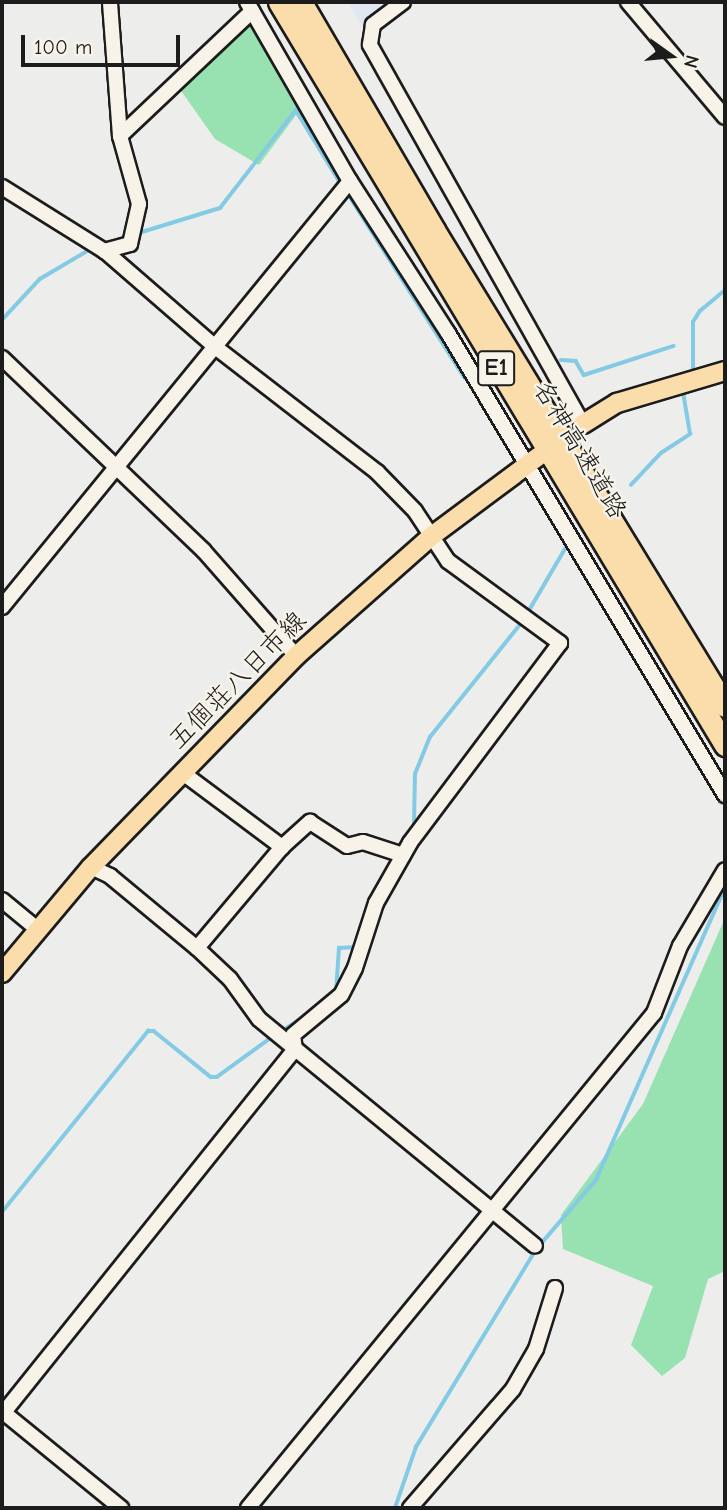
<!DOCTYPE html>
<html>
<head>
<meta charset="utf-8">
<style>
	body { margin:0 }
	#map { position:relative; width:727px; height:1510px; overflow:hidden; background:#ededec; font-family:"Comic Neue","Klee One",sans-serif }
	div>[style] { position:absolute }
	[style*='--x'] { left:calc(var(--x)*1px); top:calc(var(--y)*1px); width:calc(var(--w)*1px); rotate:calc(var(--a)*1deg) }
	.built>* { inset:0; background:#e1e6f0 }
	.green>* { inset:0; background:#98e1b0 }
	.stream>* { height:3.5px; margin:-1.75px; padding:0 1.75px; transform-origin:1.75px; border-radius:1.75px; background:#83cae5 }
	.roads { filter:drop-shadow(2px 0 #1c1c1c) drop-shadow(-2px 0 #1c1c1c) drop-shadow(0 2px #1c1c1c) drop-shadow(0 -2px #1c1c1c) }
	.minor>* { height:14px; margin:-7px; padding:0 7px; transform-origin:7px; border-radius:7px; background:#f7f3e8 }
	.major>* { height:18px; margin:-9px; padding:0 9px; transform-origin:9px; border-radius:9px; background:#fbddab }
	.highway>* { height:21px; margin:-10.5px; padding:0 10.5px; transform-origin:10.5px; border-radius:10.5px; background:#fbddab }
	span { translate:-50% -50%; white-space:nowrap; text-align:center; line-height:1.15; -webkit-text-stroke:5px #f7f3e8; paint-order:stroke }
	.shield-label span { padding:2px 5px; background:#f7f3e8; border:2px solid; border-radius:5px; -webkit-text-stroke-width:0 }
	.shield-label { font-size:24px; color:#1c1c1c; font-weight:700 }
	.street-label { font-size:26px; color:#1c1c1c }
	.frame { position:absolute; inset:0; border:4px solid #1c1c1c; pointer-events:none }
	.north { position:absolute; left:636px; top:21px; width:70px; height:70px; -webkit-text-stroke:5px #f7f3e8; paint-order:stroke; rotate:105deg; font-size:19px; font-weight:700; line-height:28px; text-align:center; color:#1c1c1c }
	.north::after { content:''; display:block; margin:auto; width:24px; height:32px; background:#1c1c1c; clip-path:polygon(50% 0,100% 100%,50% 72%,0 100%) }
	.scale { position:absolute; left:21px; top:35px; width:159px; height:32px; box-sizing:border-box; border:4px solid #1c1c1c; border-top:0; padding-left:9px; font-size:21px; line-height:24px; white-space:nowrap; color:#1c1c1c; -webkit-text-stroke:5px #f7f3e8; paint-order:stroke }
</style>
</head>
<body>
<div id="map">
	<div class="built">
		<i style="clip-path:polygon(348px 2px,396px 2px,365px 31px)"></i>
	</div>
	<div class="green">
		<i style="clip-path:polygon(252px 11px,305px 103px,259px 165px,215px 139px,177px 85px)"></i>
		<i style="clip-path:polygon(725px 918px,725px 1271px,708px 1279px,685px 1358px,662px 1376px,631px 1345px,653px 1286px,563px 1249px,561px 1215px,643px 1104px)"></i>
	</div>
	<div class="stream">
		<i style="--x:347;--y:192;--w:220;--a:57.6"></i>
		<i style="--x:142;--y:232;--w:82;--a:-17.1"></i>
		<i style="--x:220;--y:208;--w:124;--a:-52.2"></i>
		<i style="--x:296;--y:110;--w:84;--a:58.6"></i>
		<i style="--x:110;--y:243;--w:21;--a:-23"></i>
		<i style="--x:2;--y:320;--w:56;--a:-47.2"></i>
		<i style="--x:40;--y:279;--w:57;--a:-30.6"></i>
		<i style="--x:561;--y:360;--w:15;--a:4"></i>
		<i style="--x:576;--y:361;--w:16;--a:60"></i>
		<i style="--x:584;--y:375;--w:94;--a:-18"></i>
		<i style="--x:693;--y:376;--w:54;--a:-90"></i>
		<i style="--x:693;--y:322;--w:13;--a:-58"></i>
		<i style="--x:700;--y:311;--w:33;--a:-40"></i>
		<i style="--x:631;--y:485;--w:44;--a:-46.8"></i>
		<i style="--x:661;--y:453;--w:35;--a:-33"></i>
		<i style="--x:690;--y:434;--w:43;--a:-99.5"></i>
		<i style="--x:527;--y:614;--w:83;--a:-59.7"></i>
		<i style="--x:414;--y:824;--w:50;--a:-88.9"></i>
		<i style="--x:415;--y:774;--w:40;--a:-68"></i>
		<i style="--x:430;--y:737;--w:149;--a:-51.3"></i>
		<i style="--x:336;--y:992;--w:44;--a:-86.1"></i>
		<i style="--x:339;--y:948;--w:18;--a:-3"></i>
		<i style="--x:282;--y:1031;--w:27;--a:-33"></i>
		<i style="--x:2;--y:1212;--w:233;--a:-51.1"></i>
		<i style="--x:148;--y:1031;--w:6;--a:0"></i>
		<i style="--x:154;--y:1031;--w:73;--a:38.9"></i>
		<i style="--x:211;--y:1077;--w:6;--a:0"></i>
		<i style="--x:217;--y:1077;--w:68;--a:-36"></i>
		<i style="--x:540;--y:1245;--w:86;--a:-49.3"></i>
		<i style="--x:596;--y:1180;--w:320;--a:-66.2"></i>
		<i style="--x:395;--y:1508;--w:65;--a:-71"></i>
		<i style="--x:416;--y:1447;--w:229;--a:-58.7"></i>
	</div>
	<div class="roads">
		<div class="minor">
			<i style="--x:247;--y:2;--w:207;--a:60.1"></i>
			<i style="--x:350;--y:181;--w:181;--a:57.2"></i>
			<i style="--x:448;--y:333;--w:539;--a:59.05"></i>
			<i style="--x:403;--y:2;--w:38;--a:143"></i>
			<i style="--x:373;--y:25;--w:20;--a:99"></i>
			<i style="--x:370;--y:45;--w:435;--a:60.7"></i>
			<i style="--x:628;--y:2;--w:150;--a:49.9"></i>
			<i style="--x:120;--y:136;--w:182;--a:-43.4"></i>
			<i style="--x:2;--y:187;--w:123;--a:32"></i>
			<i style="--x:106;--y:252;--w:143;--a:41"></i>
			<i style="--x:214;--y:346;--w:206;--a:37.7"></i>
			<i style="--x:377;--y:472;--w:54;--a:45.7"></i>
			<i style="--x:415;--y:511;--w:60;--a:56.6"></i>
			<i style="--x:448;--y:561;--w:139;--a:36.2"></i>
			<i style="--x:560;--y:643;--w:250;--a:126.9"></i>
			<i style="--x:410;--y:843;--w:69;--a:119.5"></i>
			<i style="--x:376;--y:903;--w:68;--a:107.9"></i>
			<i style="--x:355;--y:968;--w:30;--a:117"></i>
			<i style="--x:341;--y:995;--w:62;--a:140.2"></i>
			<i style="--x:293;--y:1035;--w:14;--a:82"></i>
			<i style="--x:295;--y:1049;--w:469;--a:128.7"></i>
			<i style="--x:104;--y:251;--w:27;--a:-15"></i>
			<i style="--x:130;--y:244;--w:41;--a:-77.3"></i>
			<i style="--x:139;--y:204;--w:71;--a:-105.6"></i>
			<i style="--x:120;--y:136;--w:134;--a:-94.3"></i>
			<i style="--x:2;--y:358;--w:278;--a:43.7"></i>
			<i style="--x:203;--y:550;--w:141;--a:48.7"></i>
			<i style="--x:2;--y:607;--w:550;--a:-50.75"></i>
			<i style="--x:183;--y:773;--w:124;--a:36.8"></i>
			<i style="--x:91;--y:867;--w:21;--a:25"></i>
			<i style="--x:110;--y:876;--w:113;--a:39.6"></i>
			<i style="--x:197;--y:948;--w:45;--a:43.2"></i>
			<i style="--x:230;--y:979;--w:49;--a:54.1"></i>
			<i style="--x:259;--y:1019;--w:357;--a:39.4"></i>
			<i style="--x:2;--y:900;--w:44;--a:39.5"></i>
			<i style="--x:197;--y:948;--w:132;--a:-49.9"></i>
			<i style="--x:282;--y:847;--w:38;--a:-42"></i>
			<i style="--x:310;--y:822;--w:44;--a:33"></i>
			<i style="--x:347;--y:846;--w:16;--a:-14"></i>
			<i style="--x:363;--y:842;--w:42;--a:18"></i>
			<i style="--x:2;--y:1411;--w:154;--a:39.2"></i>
			<i style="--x:248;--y:1508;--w:640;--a:-50.64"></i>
			<i style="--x:654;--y:1013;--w:72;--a:-68.8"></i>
			<i style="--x:680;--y:946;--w:88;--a:-59.4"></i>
			<i style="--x:410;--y:1508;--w:157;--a:-49.1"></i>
			<i style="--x:513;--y:1389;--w:46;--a:-60.1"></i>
			<i style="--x:536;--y:1349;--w:64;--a:-72.7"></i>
		</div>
		<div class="major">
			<i style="--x:583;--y:424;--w:40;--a:-32"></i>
			<i style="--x:617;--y:403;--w:113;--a:-16.5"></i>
			<i style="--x:2;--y:973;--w:138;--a:-50"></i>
			<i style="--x:91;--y:867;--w:294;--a:-45.8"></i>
			<i style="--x:296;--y:656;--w:183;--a:-41.5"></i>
			<i style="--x:433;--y:535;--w:132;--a:-36.7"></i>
		</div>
		<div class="highway">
			<i style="--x:279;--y:2;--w:867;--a:59.02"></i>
			<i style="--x:301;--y:2;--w:264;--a:59.7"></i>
			<i style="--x:434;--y:230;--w:558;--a:58.56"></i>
		</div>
	</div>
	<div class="shield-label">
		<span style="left:496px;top:368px">E1</span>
	</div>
	<div class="street-label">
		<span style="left:579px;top:450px;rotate:59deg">名神高速道路</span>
		<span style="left:238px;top:681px;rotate:-45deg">五個荘八日市線</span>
	</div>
	<div class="frame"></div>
	<div class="north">N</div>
	<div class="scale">100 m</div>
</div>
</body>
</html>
